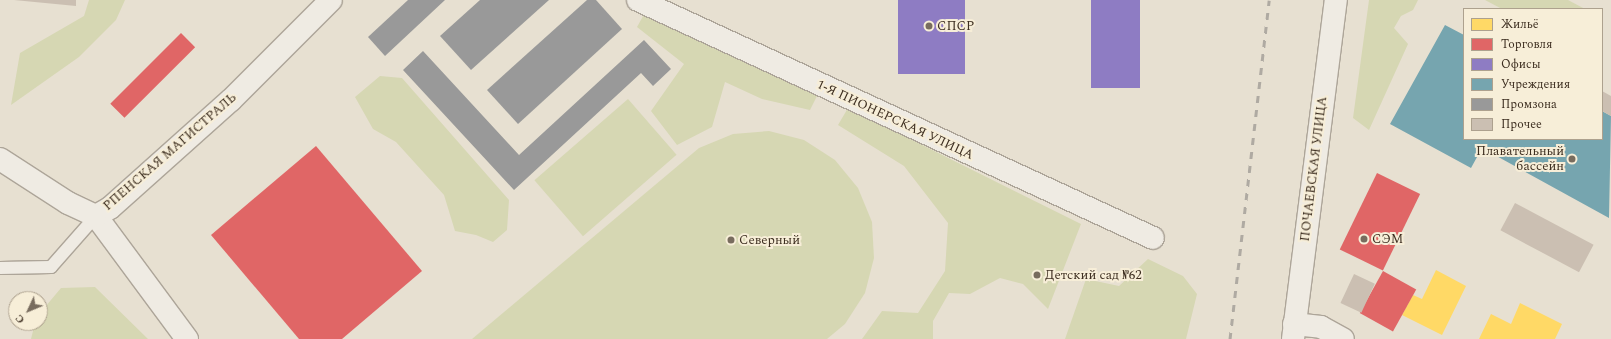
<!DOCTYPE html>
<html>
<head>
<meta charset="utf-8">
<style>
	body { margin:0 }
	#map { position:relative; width:1611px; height:339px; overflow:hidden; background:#e7e0d1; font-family:Spectral,serif }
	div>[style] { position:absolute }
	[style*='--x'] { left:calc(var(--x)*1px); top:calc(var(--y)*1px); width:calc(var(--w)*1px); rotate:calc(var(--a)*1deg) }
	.green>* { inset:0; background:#d6d7b3; transform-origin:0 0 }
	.homes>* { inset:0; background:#ffd966 }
	.shops>* { inset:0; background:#e06666; transform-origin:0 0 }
	.offices>* { inset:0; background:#8e7cc3; transform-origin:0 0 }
	.public>* { inset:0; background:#76a5af }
	.industry>* { inset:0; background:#999 }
	.building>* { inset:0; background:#cbbfb2; transform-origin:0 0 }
	.roads { filter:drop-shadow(1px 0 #ada599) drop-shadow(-1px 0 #ada599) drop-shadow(0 1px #ada599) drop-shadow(0 -1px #ada599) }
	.service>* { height:12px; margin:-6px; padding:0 6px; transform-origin:6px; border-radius:6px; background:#efebe3 }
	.minor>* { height:22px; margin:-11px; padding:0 11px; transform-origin:11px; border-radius:11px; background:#efebe3 }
	.secondary>* { height:22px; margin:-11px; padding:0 11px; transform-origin:11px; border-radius:11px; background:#efebe3 }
	.rail>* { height:3px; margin-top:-1.5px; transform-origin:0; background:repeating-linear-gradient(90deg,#afaaa2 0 7px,transparent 0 14px) }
	.dots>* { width:11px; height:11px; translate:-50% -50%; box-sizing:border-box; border:2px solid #f7eed8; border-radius:50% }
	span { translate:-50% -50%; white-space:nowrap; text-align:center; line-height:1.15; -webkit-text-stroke:4px #f7eed8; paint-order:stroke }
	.poi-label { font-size:13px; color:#3d2e20 }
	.left { translate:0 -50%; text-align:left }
	.right { translate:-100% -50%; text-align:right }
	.street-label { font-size:13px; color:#3d2e20 }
	.legend { position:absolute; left:1463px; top:8px; width:140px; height:132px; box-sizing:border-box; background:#f7eed8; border:1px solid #ada18e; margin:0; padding:5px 7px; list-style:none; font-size:12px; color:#3d2e20 }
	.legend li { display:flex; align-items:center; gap:8px; height:20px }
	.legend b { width:20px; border:1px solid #ada18e }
	.north { position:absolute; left:8px; top:291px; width:40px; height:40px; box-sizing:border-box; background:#f7eed8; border:1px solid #ada18e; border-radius:50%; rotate:226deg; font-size:11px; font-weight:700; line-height:16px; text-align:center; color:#3d2e20 }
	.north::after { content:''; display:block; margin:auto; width:14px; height:18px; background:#786c5e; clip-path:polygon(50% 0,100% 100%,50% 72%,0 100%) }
</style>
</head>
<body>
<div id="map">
	<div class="green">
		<i style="clip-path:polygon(89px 0,125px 0,116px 20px,79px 57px,11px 105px,20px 53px,84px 16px)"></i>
		<i style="clip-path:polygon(1369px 0,1418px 0,1413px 10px,1401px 16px,1394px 28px,1408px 44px,1369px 130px,1353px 118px)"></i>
		<i style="clip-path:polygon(1485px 0,1568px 0,1585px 9px,1502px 9px)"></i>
		<i style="clip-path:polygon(647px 9px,818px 94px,810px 110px,762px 99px,725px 82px,712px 127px,677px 145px,651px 111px,684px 64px,637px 27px)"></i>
		<i style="clip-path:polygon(380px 76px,402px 78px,509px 200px,507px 230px,493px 242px,476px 235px,455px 231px,444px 195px,396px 142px,373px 129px,355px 97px)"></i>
		<i style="left:628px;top:99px;width:74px;height:124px;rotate:49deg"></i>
		<i style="clip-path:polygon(848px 108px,1081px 224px,1048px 309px,1023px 284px,1000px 278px,970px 294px,949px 293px,933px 321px,933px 339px,862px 339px,882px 311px,918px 313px,945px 271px,948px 223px,904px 166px,838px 125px)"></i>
		<i style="clip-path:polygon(769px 131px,804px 140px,835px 160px,858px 188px,872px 222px,874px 258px,865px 293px,845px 324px,827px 339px,472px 339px,699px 148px,733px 134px)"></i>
		<i style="clip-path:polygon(1148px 259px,1183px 276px,1197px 294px,1186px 339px,1065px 339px,1086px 279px,1119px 286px)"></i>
		<i style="clip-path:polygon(95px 287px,148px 339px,31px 339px,35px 323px,40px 323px,40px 313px,61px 288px)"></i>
	</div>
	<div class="homes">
		<i style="clip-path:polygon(1436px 270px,1466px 286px,1442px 335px,1402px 315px,1413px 295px,1422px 299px)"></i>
		<i style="clip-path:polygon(1520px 303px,1562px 324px,1555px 339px,1479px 339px,1491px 314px,1511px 324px)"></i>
	</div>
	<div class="shops">
		<i style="left:181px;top:33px;width:20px;height:100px;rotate:45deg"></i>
		<i style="clip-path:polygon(316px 146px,422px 271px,342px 339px,299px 339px,211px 235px)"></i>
		<i style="left:1377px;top:173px;width:48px;height:85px;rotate:26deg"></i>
		<i style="left:1383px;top:271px;width:38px;height:48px;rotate:29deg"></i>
	</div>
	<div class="offices">
		<i style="left:898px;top:0;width:67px;height:74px"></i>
		<i style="left:1091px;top:0;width:49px;height:88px"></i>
	</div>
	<div class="public">
		<i style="clip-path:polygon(1445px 25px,1464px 35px,1464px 139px,1602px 139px,1602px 111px,1611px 116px,1609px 218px,1482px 148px,1471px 168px,1390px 124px)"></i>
	</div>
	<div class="industry">
		<i style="clip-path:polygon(408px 0,445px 0,385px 56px,368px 37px)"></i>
		<i style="clip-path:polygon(480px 0,549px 0,471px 70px,440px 36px)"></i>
		<i style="clip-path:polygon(587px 0,596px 0,622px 29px,518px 124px,487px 90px)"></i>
		<i style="clip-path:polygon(644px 40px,671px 69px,653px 86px,641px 73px,514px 190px,403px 70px,423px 51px,519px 155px)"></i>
	</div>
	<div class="building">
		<i style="clip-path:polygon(14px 0,76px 0,76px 6px)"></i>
		<i style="clip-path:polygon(1602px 91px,1611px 96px,1611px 116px,1602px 111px)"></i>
		<i style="left:1515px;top:203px;width:89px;height:31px;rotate:28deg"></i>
		<i style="left:1354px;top:274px;width:23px;height:32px;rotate:25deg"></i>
	</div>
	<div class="roads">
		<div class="service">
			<i style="--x:0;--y:268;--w:51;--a:-1.1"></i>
			<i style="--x:51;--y:267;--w:68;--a:-48.6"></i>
		</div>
		<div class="minor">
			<i style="--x:638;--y:0;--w:567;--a:24.8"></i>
			<i style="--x:96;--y:216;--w:153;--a:53.5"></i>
			<i style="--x:1294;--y:324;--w:27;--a:6"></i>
			<i style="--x:1321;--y:327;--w:25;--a:29"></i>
		</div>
		<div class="secondary">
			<i style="--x:0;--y:159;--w:81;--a:32.9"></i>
			<i style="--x:68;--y:203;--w:31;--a:25"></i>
			<i style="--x:96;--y:216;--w:16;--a:-30"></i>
			<i style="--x:110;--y:208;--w:162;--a:-41.8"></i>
			<i style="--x:231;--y:100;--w:141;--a:-45"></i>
			<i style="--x:1293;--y:339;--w:342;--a:-82.8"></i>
		</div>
	</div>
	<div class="rail">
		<i style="--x:1230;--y:339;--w:341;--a:-83.4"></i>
	</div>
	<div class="dots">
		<i style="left:929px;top:26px;background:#786c5e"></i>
		<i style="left:1572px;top:159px;background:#786c5e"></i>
		<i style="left:1364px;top:239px;background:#786c5e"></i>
		<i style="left:731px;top:240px;background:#786c5e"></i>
		<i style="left:1037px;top:275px;background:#786c5e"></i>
	</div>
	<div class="poi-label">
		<span class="left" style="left:937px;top:26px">СПСР</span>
		<span class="right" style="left:1564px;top:159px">Плавательный<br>бассейн</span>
		<span class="left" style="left:1372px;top:239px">СЭМ</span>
		<span class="left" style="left:739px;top:240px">Северный</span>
		<span class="left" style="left:1045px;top:275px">Детский сад №62</span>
	</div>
	<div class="street-label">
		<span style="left:895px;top:120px;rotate:25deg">1-Я ПИОНЕРСКАЯ УЛИЦА</span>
		<span style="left:170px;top:152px;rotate:-41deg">РПЕНСКАЯ МАГИСТРАЛЬ</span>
		<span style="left:1314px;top:169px;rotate:-83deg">ПОЧАЕВСКАЯ УЛИЦА</span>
	</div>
	<ul class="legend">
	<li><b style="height:11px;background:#ffd966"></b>Жильё</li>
	<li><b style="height:11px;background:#e06666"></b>Торговля</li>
	<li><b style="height:11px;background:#8e7cc3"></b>Офисы</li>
	<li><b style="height:11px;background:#76a5af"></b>Учреждения</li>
	<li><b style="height:11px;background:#999"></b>Промзона</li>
	<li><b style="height:11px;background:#cbbfb2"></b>Прочее</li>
	</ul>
	<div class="north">С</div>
</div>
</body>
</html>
